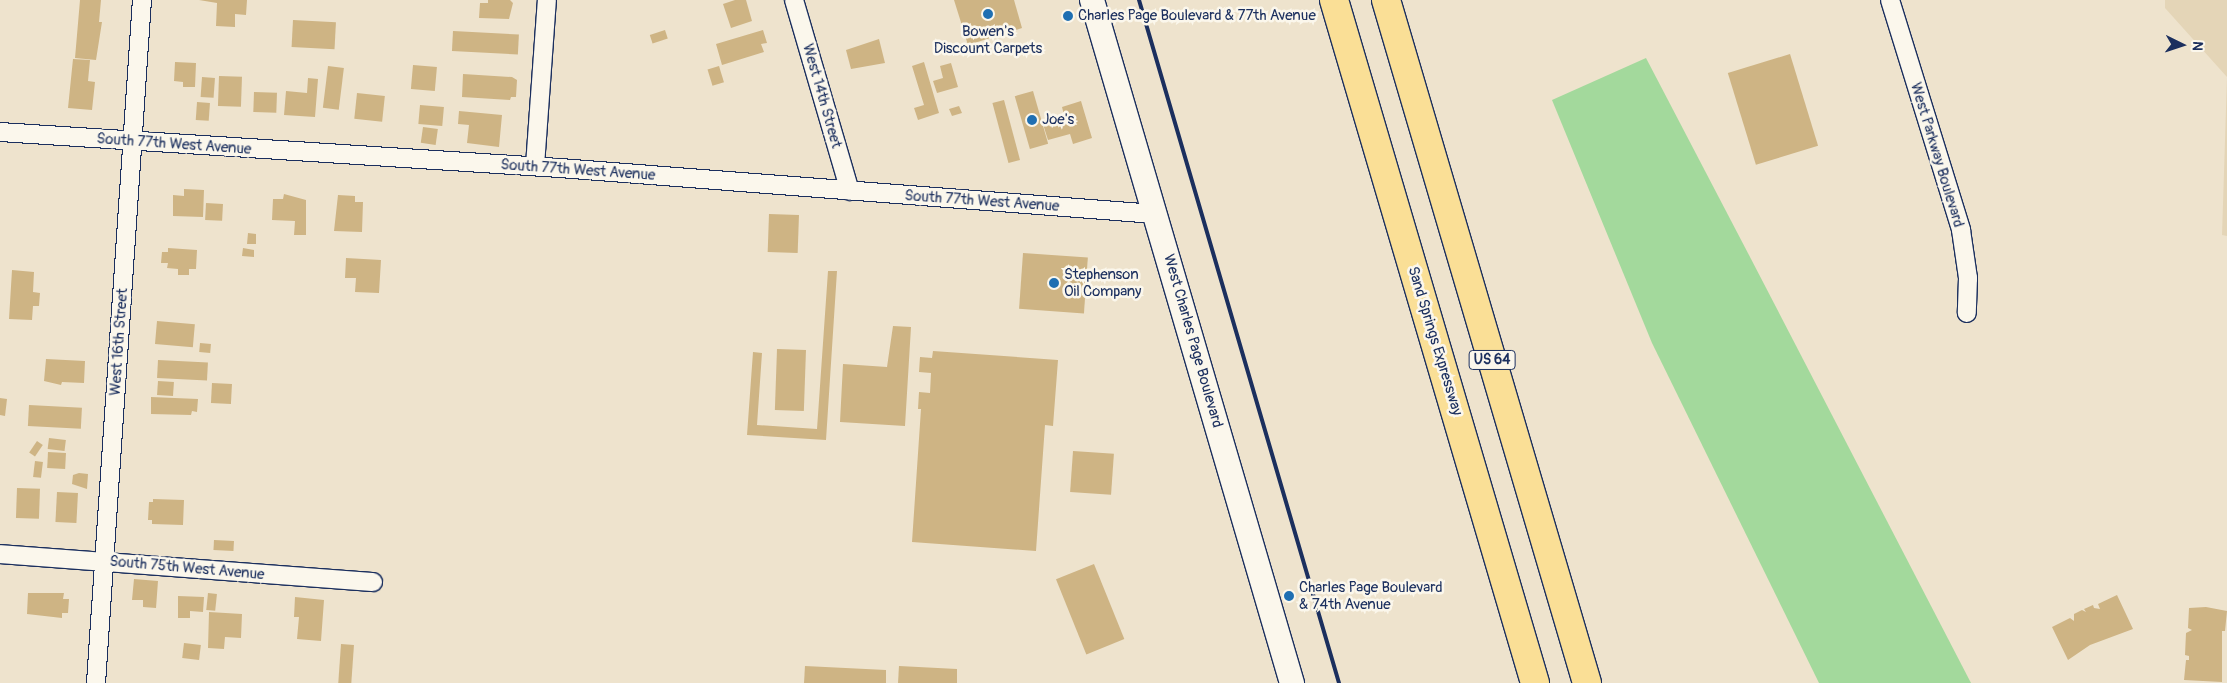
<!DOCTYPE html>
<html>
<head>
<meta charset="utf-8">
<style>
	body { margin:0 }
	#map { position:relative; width:2227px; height:683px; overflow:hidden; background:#eee3cd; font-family:Pangolin,sans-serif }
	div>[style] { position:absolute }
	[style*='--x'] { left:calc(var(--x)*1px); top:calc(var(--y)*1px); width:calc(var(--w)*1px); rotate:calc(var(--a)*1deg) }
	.built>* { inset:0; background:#e4d5b7 }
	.green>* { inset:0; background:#a3d99c }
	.building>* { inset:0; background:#ceb484; transform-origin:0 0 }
	.roads { filter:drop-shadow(1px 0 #1b2f5e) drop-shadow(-1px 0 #1b2f5e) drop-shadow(0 1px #1b2f5e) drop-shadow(0 -1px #1b2f5e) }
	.street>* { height:18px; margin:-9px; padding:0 9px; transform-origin:9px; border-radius:9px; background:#fbf7ec }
	.secondary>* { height:24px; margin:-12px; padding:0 12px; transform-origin:12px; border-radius:12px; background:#fbf7ec }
	.highway>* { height:28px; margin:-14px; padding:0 14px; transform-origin:14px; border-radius:14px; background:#fadf96 }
	.rail>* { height:4px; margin:-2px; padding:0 2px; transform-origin:2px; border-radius:2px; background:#1b2f5e }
	.dots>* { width:14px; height:14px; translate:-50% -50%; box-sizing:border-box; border:2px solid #fbf7ec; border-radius:50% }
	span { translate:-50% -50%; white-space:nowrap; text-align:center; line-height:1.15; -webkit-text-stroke:5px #fbf7ec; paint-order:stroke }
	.shield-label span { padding:1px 4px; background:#fbf7ec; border:1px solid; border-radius:4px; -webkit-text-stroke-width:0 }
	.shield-label { font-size:14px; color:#1b2f5e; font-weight:700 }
	.poi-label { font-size:15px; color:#1b2f5e }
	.left { translate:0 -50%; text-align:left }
	.street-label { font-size:15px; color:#1b2f5e }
	.north { position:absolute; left:2157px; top:20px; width:50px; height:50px; -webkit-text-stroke:4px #fbf7ec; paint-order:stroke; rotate:94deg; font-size:14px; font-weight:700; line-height:20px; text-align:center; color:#1b2f5e }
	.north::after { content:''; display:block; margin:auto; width:18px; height:22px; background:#1b2f5e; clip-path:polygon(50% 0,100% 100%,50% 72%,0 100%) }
</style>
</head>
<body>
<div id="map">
	<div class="built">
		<i style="clip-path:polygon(2165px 0,2227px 0,2227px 236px,2222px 235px,2227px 77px,2165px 8px)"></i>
	</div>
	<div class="green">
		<i style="clip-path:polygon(1646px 58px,1750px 257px,1971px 683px,1819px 683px,1652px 343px,1552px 100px)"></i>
	</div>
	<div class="building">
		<i style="clip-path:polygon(80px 0,101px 0,99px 22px,102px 22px,96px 60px,75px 58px)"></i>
		<i style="clip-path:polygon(199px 0,247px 0,246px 15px,235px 14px,235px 27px,216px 26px,217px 3px)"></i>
		<i style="clip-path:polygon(488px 0,510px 0,513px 3px,509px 19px,479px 18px,480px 3px,488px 3px)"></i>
		<i style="clip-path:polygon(735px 0,746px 0,752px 21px,731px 28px,723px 4px)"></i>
		<i style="clip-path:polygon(954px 0,1014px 0,1022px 28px,968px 45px)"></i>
		<i style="left:293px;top:20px;width:43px;height:27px;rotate:3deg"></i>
		<i style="left:665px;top:30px;width:9px;height:16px;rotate:72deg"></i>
		<i style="clip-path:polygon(763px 30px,767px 43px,761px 44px,764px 52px,722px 65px,716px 44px)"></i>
		<i style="left:453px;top:31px;width:66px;height:20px;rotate:3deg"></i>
		<i style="clip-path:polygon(879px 39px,885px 63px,851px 69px,846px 50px)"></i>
		<i style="left:1790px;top:54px;width:96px;height:65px;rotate:73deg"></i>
		<i style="clip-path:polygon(73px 59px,90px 60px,88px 81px,95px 82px,92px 110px,68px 108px)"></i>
		<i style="clip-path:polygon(175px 62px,196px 63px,195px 87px,183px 87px,183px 82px,174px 81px)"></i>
		<i style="clip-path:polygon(924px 62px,939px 113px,918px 120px,914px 108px,924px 105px,912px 66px)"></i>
		<i style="clip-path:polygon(951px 63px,958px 87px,937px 93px,933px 81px,943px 78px,940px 66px)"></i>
		<i style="left:413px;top:65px;width:24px;height:24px;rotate:5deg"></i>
		<i style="left:328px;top:66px;width:16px;height:42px;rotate:7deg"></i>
		<i style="left:719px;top:66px;width:17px;height:12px;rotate:73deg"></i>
		<i style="clip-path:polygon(463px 74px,512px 77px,517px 80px,516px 97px,511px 97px,510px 100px,462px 97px)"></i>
		<i style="left:219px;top:76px;width:23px;height:30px;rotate:2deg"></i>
		<i style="left:202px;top:77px;width:13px;height:20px;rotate:4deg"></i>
		<i style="clip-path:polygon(308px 78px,318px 79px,315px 117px,284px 115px,286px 91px,307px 93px)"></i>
		<i style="left:1033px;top:91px;width:55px;height:19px;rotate:74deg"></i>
		<i style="left:254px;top:92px;width:23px;height:20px;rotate:2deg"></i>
		<i style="left:357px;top:93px;width:28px;height:26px;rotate:6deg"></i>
		<i style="left:1004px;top:100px;width:62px;height:12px;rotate:75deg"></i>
		<i style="clip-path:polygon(1081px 101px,1092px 138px,1073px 144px,1070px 134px,1048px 140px,1042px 121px,1064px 115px,1062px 107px)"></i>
		<i style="left:197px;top:102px;width:13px;height:18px;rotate:4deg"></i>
		<i style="left:420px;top:105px;width:24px;height:19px;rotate:5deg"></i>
		<i style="clip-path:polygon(959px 106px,962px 113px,952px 116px,949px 109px)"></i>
		<i style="clip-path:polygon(459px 111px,502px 115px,499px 147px,467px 143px,469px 125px,458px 124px)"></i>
		<i style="left:423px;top:127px;width:15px;height:16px;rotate:8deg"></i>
		<i style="clip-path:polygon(184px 189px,204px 190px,203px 217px,173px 216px,173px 195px,184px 196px)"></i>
		<i style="clip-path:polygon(284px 194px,306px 200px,306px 235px,294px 235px,295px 221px,272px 220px,273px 199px,283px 199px)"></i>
		<i style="clip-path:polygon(338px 195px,355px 196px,355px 202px,363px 202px,362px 232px,334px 231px)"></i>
		<i style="left:206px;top:203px;width:17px;height:17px;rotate:3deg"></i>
		<i style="left:769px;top:214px;width:30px;height:38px;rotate:2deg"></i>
		<i style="clip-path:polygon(248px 233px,256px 234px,256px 244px,247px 244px)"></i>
		<i style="clip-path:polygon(168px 248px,197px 250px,196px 269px,189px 269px,189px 275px,178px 275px,178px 269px,167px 268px,168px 263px,161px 263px,162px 252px,168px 252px)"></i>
		<i style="clip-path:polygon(243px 248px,254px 250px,254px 257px,242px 256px)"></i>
		<i style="left:1023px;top:253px;width:65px;height:56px;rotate:4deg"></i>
		<i style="clip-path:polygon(346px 258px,381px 260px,379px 293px,355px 292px,356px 278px,345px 278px)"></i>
		<i style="clip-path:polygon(12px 270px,34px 272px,33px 292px,40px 293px,39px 306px,33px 306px,32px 320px,9px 319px)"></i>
		<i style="clip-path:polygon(828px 271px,837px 271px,826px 440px,747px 435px,753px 352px,762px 353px,757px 425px,817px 429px)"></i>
		<i style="left:157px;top:321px;width:38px;height:23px;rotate:5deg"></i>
		<i style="clip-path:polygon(893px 326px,911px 327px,905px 426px,840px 422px,843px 364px,887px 367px)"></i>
		<i style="left:200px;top:343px;width:11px;height:9px;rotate:5deg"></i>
		<i style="left:777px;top:349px;width:29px;height:61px;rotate:2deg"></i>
		<i style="clip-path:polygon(933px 351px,1058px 360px,1053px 426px,1045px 425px,1036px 551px,912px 542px,921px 409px,918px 409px,919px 392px,930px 393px,931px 373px,919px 372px,920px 357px,932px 358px)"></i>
		<i style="clip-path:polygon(46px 359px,85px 361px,84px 383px,62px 382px,61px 385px,44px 381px)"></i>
		<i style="left:158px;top:360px;width:50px;height:18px;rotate:3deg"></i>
		<i style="left:158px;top:381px;width:16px;height:14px;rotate:4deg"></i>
		<i style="left:212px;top:383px;width:20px;height:20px;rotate:3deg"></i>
		<i style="clip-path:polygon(151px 397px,198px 399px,197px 412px,192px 411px,191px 415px,151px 414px)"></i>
		<i style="clip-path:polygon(0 398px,7px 399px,5px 416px,0 415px)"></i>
		<i style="left:29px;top:405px;width:53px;height:21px;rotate:3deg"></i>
		<i style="left:49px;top:438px;width:17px;height:11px;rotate:7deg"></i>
		<i style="left:37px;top:441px;width:7px;height:14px;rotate:34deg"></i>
		<i style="left:1073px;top:451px;width:41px;height:41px;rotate:4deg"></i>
		<i style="left:48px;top:452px;width:18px;height:16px;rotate:3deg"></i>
		<i style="left:35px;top:461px;width:8px;height:16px;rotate:7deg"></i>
		<i style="clip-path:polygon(79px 473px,88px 474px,87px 489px,72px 484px,73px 475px)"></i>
		<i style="left:17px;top:488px;width:23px;height:30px;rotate:2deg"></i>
		<i style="left:57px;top:492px;width:21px;height:30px;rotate:3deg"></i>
		<i style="clip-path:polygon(153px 499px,184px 500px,183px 525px,152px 524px,152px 520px,148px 520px,149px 502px,153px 502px)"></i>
		<i style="left:214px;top:540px;width:20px;height:10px;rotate:3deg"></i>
		<i style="left:1094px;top:564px;width:81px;height:41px;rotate:68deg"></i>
		<i style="clip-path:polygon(134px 579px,158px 581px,156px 608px,143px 607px,143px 600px,132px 600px)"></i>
		<i style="clip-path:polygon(28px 593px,64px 593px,63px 599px,69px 599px,68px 613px,62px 613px,62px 618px,27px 614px)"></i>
		<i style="left:208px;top:593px;width:9px;height:17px;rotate:6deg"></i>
		<i style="clip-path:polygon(2117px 595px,2133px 629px,2090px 645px,2068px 660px,2052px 627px,2070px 618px,2074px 621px,2074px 614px,2082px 610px,2086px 612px,2084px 609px,2093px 605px,2094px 608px,2100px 609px,2098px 604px)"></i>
		<i style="clip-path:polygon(178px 596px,204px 597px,203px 612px,190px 611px,190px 618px,178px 618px)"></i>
		<i style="clip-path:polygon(295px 597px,324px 600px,321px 641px,297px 639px,299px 617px,294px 617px)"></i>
		<i style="clip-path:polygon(2206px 607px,2227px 611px,2225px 631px,2222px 631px,2222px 682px,2184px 680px,2186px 660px,2189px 660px,2189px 656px,2185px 655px,2186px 633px,2192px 630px,2188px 628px,2189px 608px)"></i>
		<i style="clip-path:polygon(209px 612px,242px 614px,241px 638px,225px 637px,224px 649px,208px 648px)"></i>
		<i style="left:184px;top:643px;width:17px;height:15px;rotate:7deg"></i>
		<i style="left:341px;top:644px;width:13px;height:39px;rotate:4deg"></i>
		<i style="clip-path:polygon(805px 666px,886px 670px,886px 683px,804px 683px)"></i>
		<i style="clip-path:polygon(899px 666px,957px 669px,957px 683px,898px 683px)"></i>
	</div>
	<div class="roads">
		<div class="street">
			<i style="--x:794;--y:0;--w:199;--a:73.7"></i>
			<i style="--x:1890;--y:0;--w:241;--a:72.8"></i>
			<i style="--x:1961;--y:230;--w:49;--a:81.7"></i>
			<i style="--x:1968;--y:278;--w:35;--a:92"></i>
			<i style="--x:0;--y:132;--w:561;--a:3.68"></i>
			<i style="--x:560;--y:168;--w:597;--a:4.42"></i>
			<i style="--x:535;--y:166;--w:166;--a:-85.9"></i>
			<i style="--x:0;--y:554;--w:374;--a:4.3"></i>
			<i style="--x:96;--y:683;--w:685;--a:-86.15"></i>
		</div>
		<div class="secondary">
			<i style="--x:1092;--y:0;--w:712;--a:73.68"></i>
		</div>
		<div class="highway">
			<i style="--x:1334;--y:0;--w:712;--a:73.6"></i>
			<i style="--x:1386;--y:0;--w:712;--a:73.6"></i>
		</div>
	</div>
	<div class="rail">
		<i style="--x:1139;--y:0;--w:712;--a:73.68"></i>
	</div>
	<div class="dots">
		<i style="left:988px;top:14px;background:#1f6fb2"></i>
		<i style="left:1068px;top:16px;background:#1f6fb2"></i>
		<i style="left:1032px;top:120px;background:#1f6fb2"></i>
		<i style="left:1054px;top:283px;background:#1f6fb2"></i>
		<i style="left:1289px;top:596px;background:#1f6fb2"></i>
	</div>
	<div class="shield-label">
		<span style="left:1492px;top:360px">US 64</span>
	</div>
	<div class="poi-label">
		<span class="left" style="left:1078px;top:16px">Charles Page Boulevard &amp; 77th Avenue</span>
		<span style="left:988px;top:40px">Bowen's<br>Discount Carpets</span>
		<span class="left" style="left:1042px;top:120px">Joe's</span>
		<span class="left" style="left:1064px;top:283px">Stephenson<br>Oil Company</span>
		<span class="left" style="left:1299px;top:596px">Charles Page Boulevard<br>&amp; 74th Avenue</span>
	</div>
	<div class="street-label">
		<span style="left:822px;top:96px;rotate:74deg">West 14th Street</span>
		<span style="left:174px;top:144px;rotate:4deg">South 77th West Avenue</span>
		<span style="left:1937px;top:155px;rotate:73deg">West Parkway Boulevard</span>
		<span style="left:578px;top:170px;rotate:4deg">South 77th West Avenue</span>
		<span style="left:982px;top:201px;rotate:4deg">South 77th West Avenue</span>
		<span style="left:1193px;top:341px;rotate:74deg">West Charles Page Boulevard</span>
		<span style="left:1435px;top:341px;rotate:73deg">Sand Springs Expressway</span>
		<span style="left:119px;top:342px;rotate:-86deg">West 16th Street</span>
		<span style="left:187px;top:568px;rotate:5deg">South 75th West Avenue</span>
	</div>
	<div class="north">N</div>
</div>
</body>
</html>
